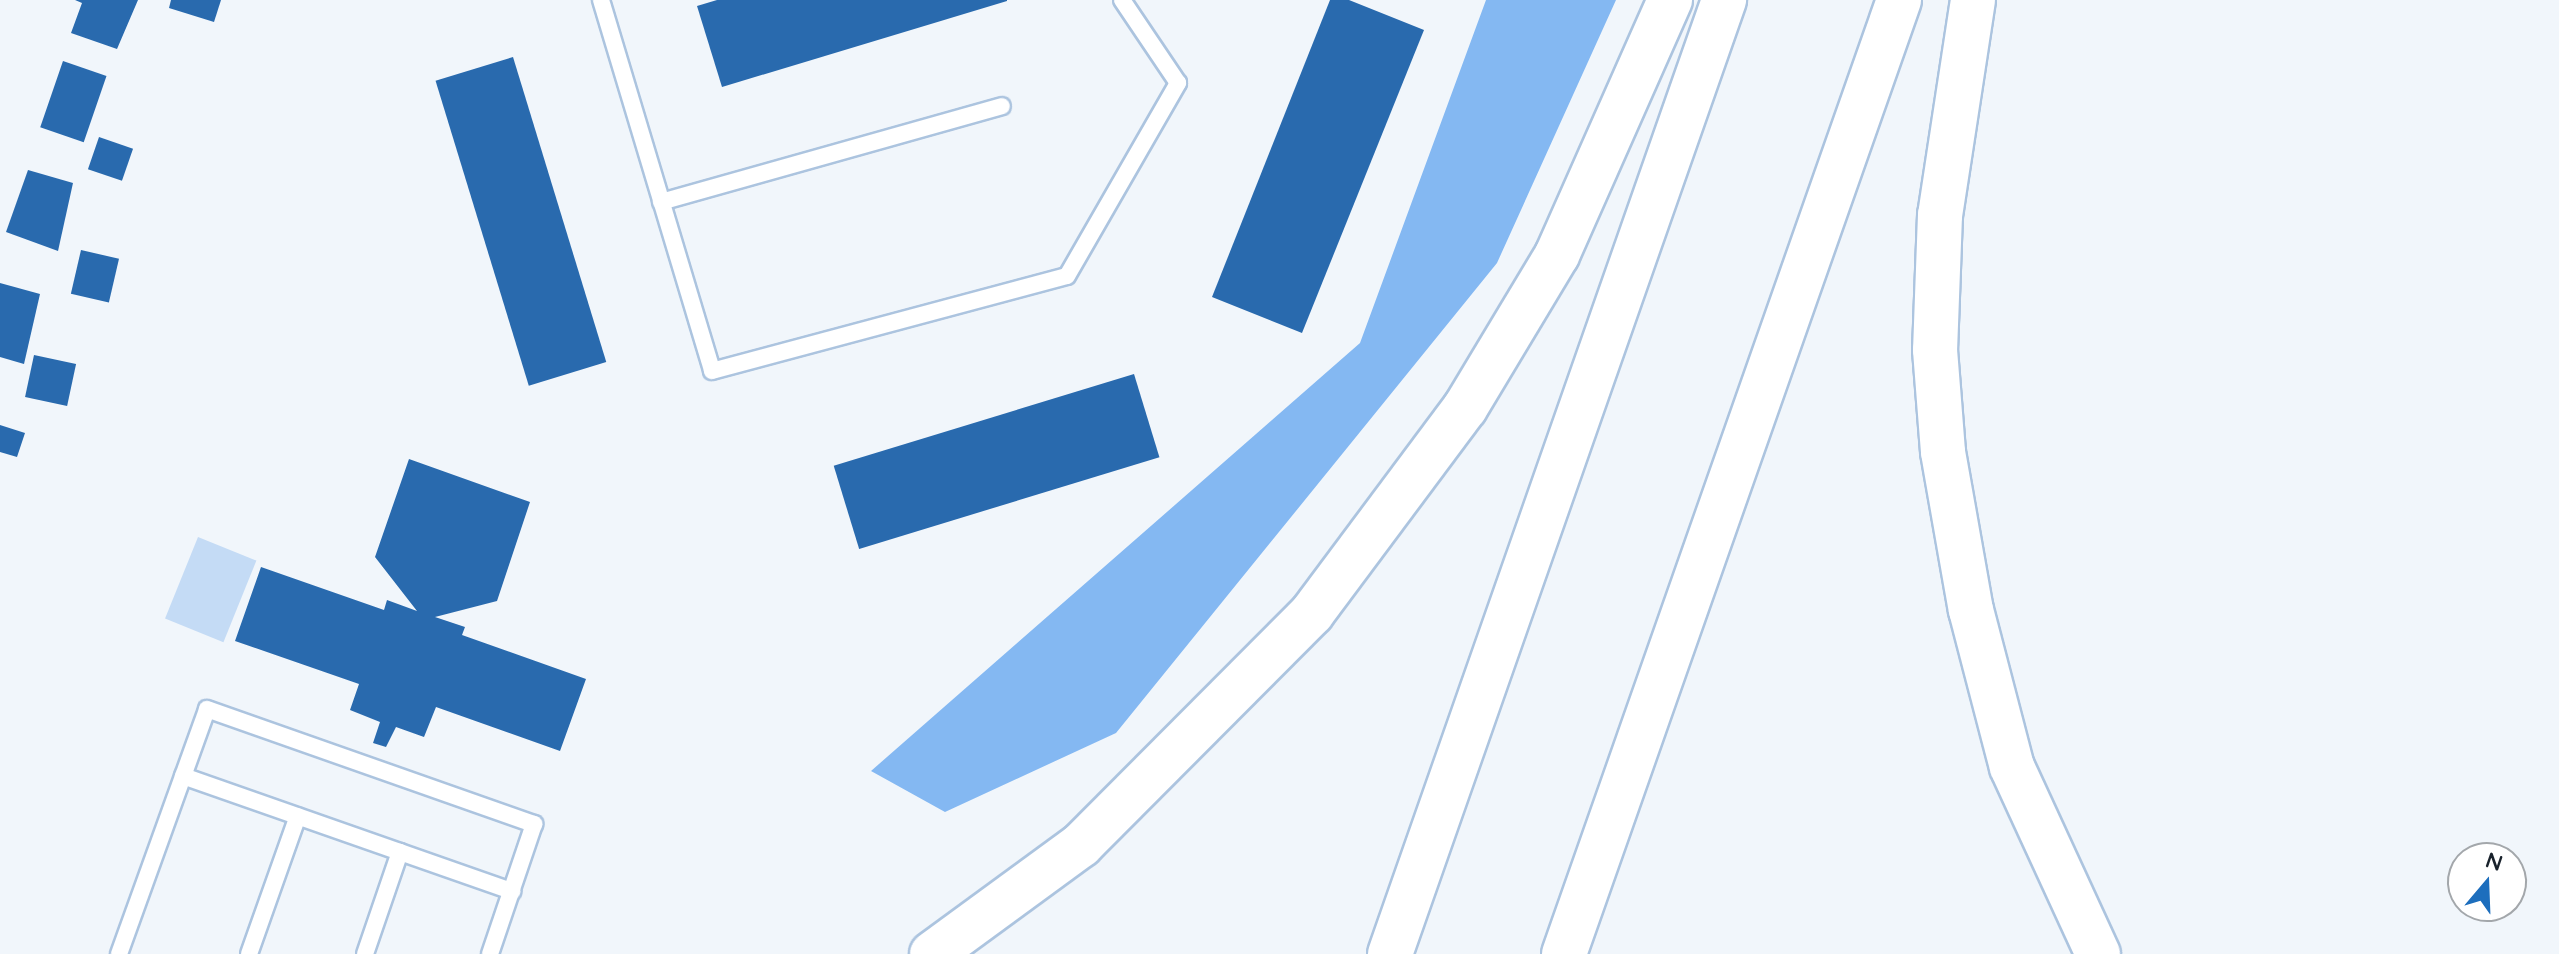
<!DOCTYPE html>
<html>
<head>
<meta charset="utf-8">
<style>
	body { margin:0 }
	#map { position:relative; width:2559px; height:954px; overflow:hidden; background:#f1f6fb; font-family:Quicksand,sans-serif }
	div>[style] { position:absolute }
	[style*='--x'] { left:calc(var(--x)*1px); top:calc(var(--y)*1px); width:calc(var(--w)*1px); rotate:calc(var(--a)*1deg) }
	.green>* { inset:0; background:#c4dbf5; transform-origin:0 0 }
	.forest>* { inset:0; background:#84b8f2 }
	.building>* { inset:0; background:#296aae; transform-origin:0 0 }
	.roads { filter:drop-shadow(2px 0 #acc4df) drop-shadow(-2px 0 #acc4df) drop-shadow(0 2px #acc4df) drop-shadow(0 -2px #acc4df) }
	.lane>* { height:16px; margin:-8px; padding:0 8px; transform-origin:8px; border-radius:8px; background:#fff }
	.highway>* { height:44px; margin:-22px; padding:0 22px; transform-origin:22px; border-radius:22px; background:#fff }
	span { translate:-50% -50%; white-space:nowrap; text-align:center; line-height:1.15; -webkit-text-stroke:8px #fff; paint-order:stroke }
	.north { position:absolute; left:2447px; top:842px; width:80px; height:80px; box-sizing:border-box; background:#fff; border:2px solid #a3a7ab; border-radius:50%; rotate:19deg; font-size:22px; font-weight:700; line-height:32px; text-align:center; color:#19222c }
	.north::after { content:''; display:block; margin:auto; width:28px; height:36px; background:#1d6ebd; clip-path:polygon(50% 0,100% 100%,50% 72%,0 100%) }
</style>
</head>
<body>
<div id="map">
	<div class="green">
		<i style="left:198px;top:537px;width:63px;height:88px;rotate:22deg"></i>
	</div>
	<div class="forest">
		<i style="clip-path:polygon(1486px 0,1616px 0,1497px 263px,1116px 733px,945px 812px,871px 771px,1360px 343px)"></i>
	</div>
	<div class="building">
		<i style="clip-path:polygon(75px 0,138px 0,117px 49px,71px 33px,82px 3px)"></i>
		<i style="clip-path:polygon(171px 0,221px 0,214px 22px,169px 8px)"></i>
		<i style="clip-path:polygon(717px 0,1007px 0,1007px 1px,722px 87px,697px 6px)"></i>
		<i style="clip-path:polygon(1330px 0,1349px 0,1424px 30px,1302px 333px,1212px 297px)"></i>
		<i style="left:513px;top:57px;width:319px;height:81px;rotate:73deg"></i>
		<i style="left:63px;top:61px;width:46px;height:70px;rotate:19deg"></i>
		<i style="left:99px;top:137px;width:36px;height:34px;rotate:19deg"></i>
		<i style="clip-path:polygon(28px 170px,73px 183px,58px 251px,6px 232px)"></i>
		<i style="left:81px;top:250px;width:39px;height:45px;rotate:13deg"></i>
		<i style="clip-path:polygon(0 283px,40px 294px,24px 364px,0 357px)"></i>
		<i style="left:34px;top:355px;width:43px;height:43px;rotate:12deg"></i>
		<i style="left:1134px;top:374px;width:87px;height:314px;rotate:73deg"></i>
		<i style="clip-path:polygon(0 425px,25px 433px,17px 457px,0 452px)"></i>
		<i style="clip-path:polygon(409px 459px,530px 502px,497px 601px,435px 617px,465px 627px,462px 635px,586px 679px,560px 751px,436px 707px,424px 737px,396px 727px,386px 747px,373px 743px,380px 722px,350px 710px,359px 684px,235px 641px,261px 567px,384px 610px,387px 600px,417px 611px,375px 557px)"></i>
	</div>
	<div class="roads">
		<div class="lane">
			<i style="--x:601;--y:0;--w:387;--a:73.3"></i>
			<i style="--x:712;--y:371;--w:367;--a:-15"></i>
			<i style="--x:1067;--y:276;--w:223;--a:-60.1"></i>
			<i style="--x:1178;--y:83;--w:100;--a:-124"></i>
			<i style="--x:661;--y:202;--w:354;--a:-15.7"></i>
			<i style="--x:183;--y:776;--w:349;--a:19.3"></i>
			<i style="--x:119;--y:954;--w:260;--a:-70.2"></i>
			<i style="--x:207;--y:709;--w:347;--a:19.4"></i>
			<i style="--x:534;--y:824;--w:137;--a:108.7"></i>
			<i style="--x:249;--y:954;--w:146;--a:-70.5"></i>
			<i style="--x:365;--y:954;--w:108;--a:-71.1"></i>
		</div>
		<div class="highway">
			<i style="--x:1973;--y:0;--w:218;--a:98.7"></i>
			<i style="--x:1940;--y:215;--w:135;--a:92.1"></i>
			<i style="--x:1935;--y:350;--w:102;--a:85.5"></i>
			<i style="--x:1943;--y:452;--w:160;--a:80"></i>
			<i style="--x:1971;--y:610;--w:162;--a:75.4"></i>
			<i style="--x:2012;--y:767;--w:206;--a:65.3"></i>
			<i style="--x:932;--y:954;--w:185;--a:-36.2"></i>
			<i style="--x:1081;--y:845;--w:327;--a:-45.1"></i>
			<i style="--x:1312;--y:613;--w:256;--a:-53.3"></i>
			<i style="--x:1465;--y:408;--w:179;--a:-59"></i>
			<i style="--x:1557;--y:255;--w:279;--a:-66.1"></i>
			<i style="--x:1390;--y:954;--w:1011;--a:-70.7"></i>
			<i style="--x:1564;--y:954;--w:1011;--a:-70.65"></i>
		</div>
	</div>
	<div class="north">N</div>
</div>
</body>
</html>
